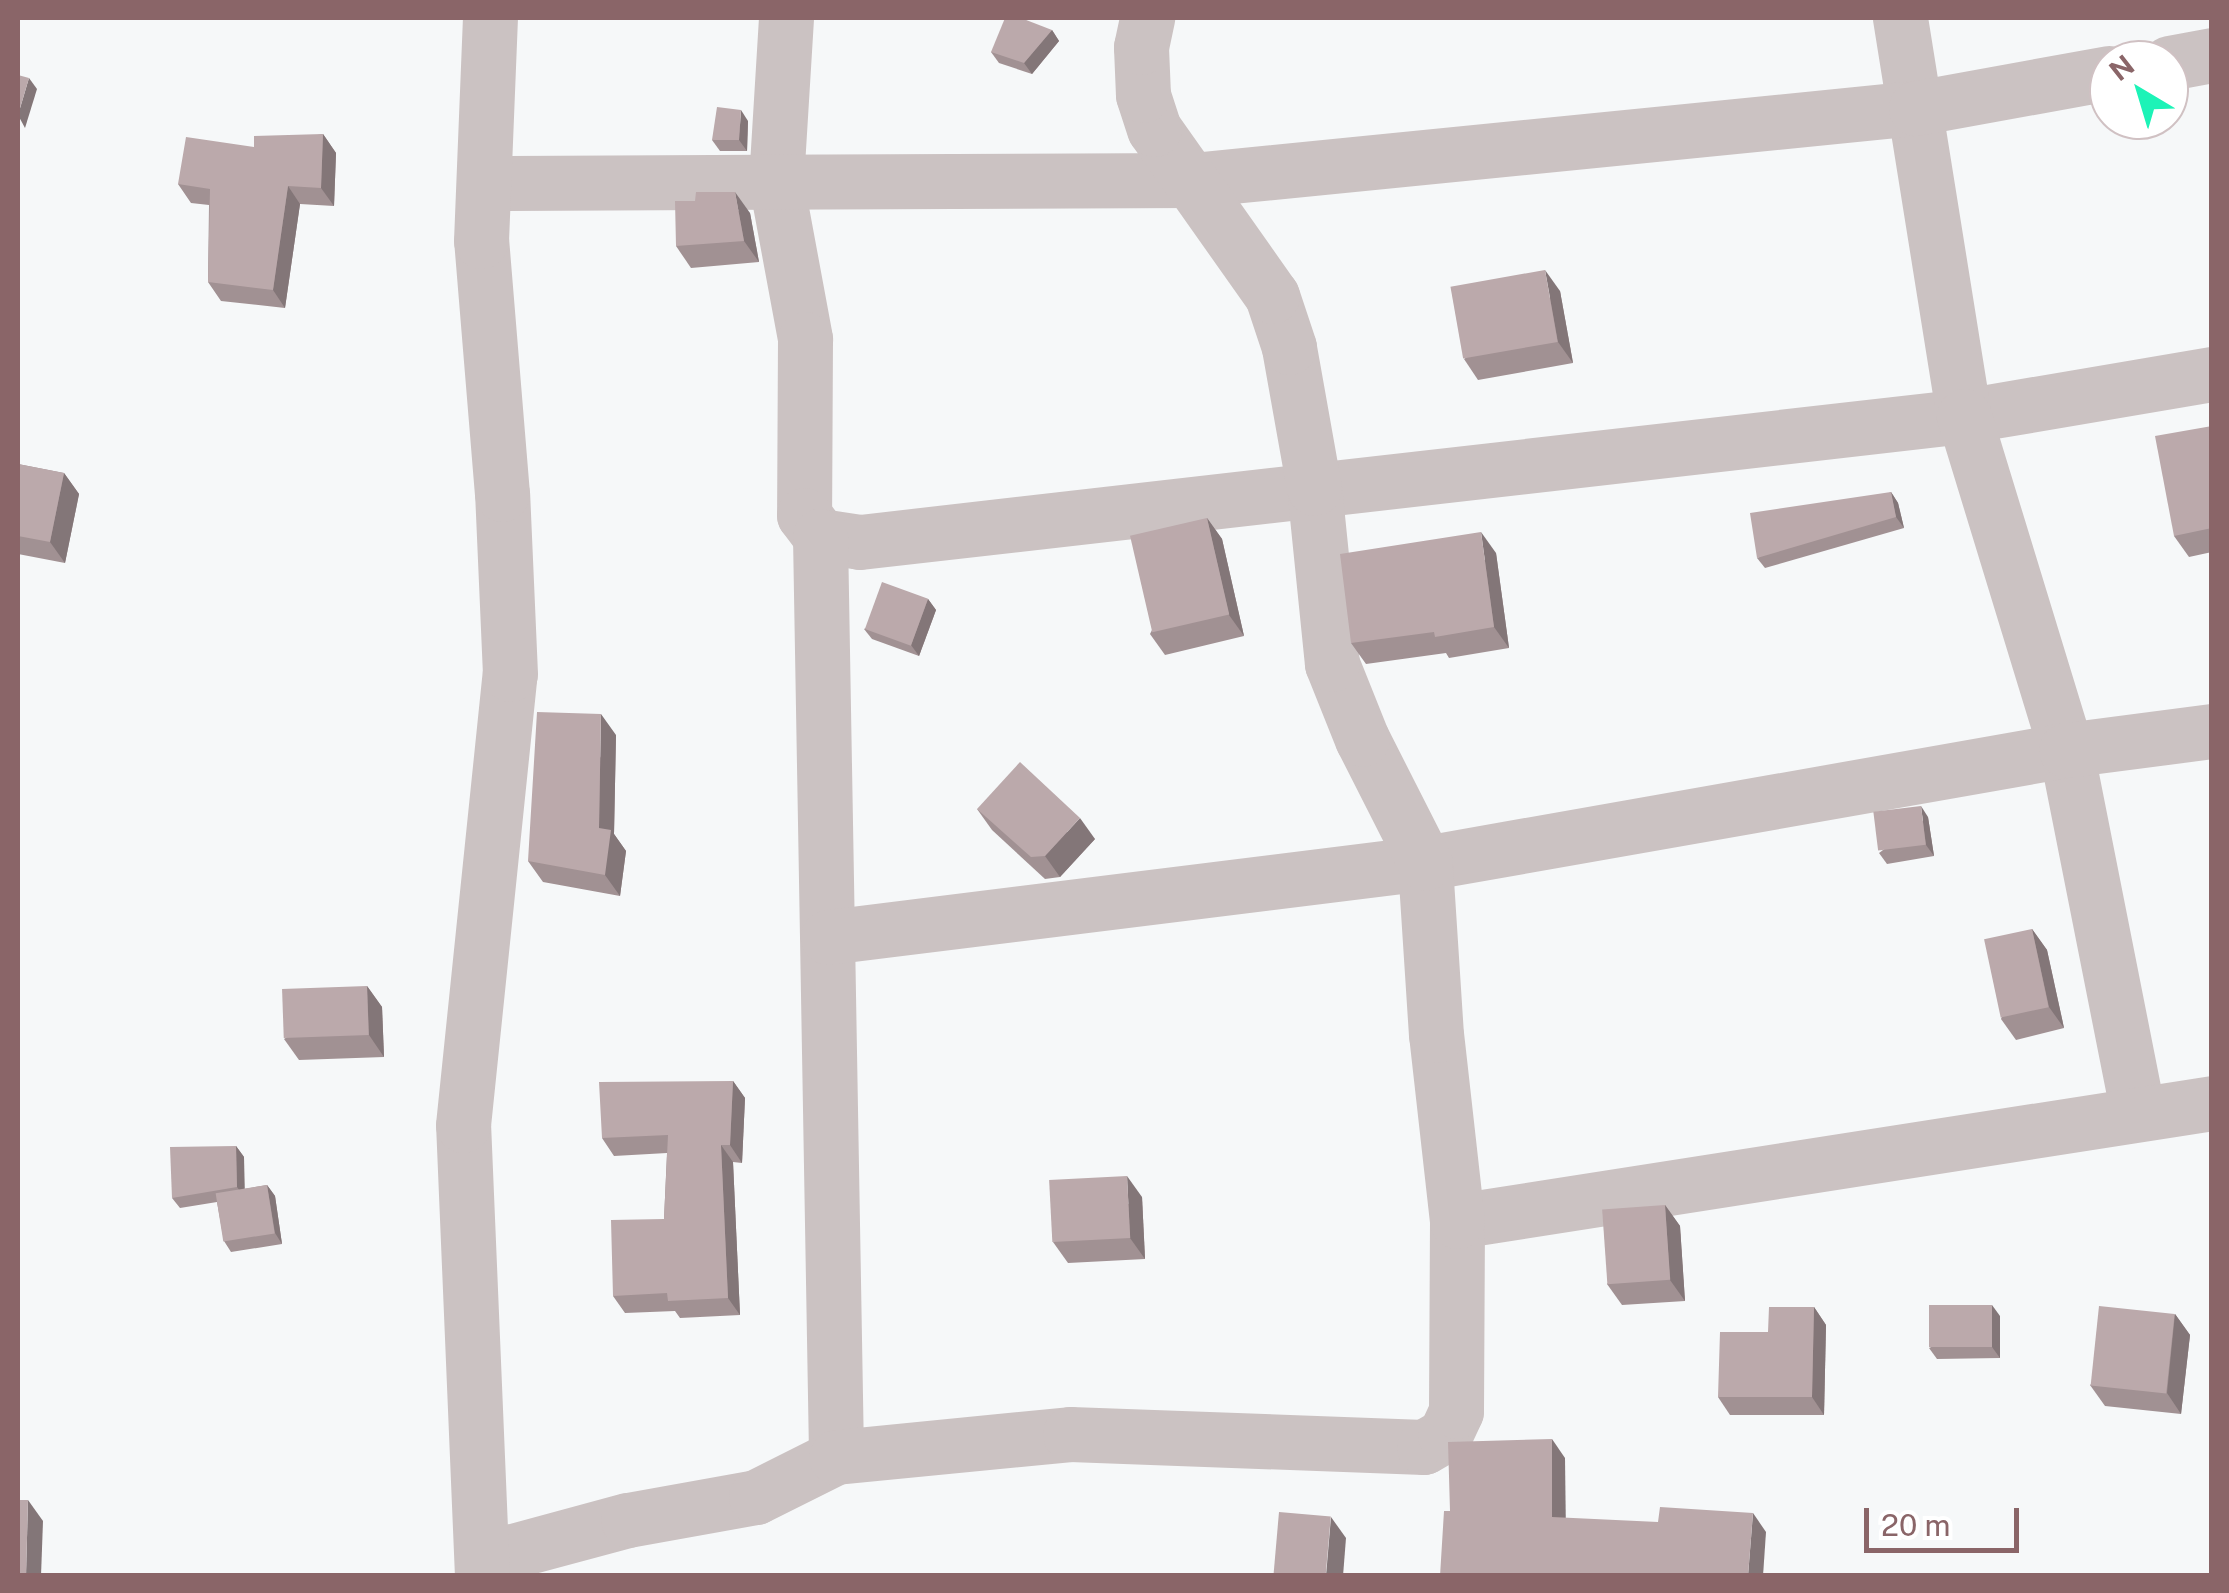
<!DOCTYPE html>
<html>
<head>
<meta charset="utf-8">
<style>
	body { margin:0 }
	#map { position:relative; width:2229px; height:1593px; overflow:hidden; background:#f6f8f9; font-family:"Public Sans",sans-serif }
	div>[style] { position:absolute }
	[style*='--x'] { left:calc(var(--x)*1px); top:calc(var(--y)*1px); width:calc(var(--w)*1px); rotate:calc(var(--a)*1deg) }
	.minor>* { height:55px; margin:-27.5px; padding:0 27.5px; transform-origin:27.5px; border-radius:27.5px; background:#cbc2c2 }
	.wall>* { inset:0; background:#a19193 }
	.shaded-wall>* { inset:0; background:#837678 }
	.building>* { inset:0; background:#bba9ab; transform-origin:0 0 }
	span { translate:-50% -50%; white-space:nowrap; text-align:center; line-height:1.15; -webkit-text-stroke:10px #fff; paint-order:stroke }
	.frame { position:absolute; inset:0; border:20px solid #8a6568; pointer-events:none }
	.north { position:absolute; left:2089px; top:40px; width:100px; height:100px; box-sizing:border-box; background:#fff; border:2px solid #d0c1c3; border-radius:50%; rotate:322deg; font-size:28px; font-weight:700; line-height:40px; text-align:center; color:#8a6568 }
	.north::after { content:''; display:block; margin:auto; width:35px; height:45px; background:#1cf3b7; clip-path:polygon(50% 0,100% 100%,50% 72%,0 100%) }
	.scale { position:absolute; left:1864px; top:1508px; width:155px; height:45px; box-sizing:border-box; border:5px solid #8a6568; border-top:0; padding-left:12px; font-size:30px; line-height:35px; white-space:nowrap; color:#8a6568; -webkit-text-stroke:8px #fff; paint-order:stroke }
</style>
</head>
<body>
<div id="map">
	<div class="minor">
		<i style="--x:786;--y:18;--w:164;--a:93.5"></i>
		<i style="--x:776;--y:182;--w:160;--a:79.5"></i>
		<i style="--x:805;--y:339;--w:176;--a:90.3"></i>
		<i style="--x:804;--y:515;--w:26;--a:53"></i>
		<i style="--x:820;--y:536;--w:40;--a:8.5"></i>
		<i style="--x:860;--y:542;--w:1111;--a:-6.51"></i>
		<i style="--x:1964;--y:416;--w:252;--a:-9.6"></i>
		<i style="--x:1900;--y:18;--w:403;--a:80.9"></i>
		<i style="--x:1964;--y:416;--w:349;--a:73"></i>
		<i style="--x:2066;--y:750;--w:371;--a:78.8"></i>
		<i style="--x:2169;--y:63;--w:44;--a:-10.5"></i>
		<i style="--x:486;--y:183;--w:706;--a:-0.24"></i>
		<i style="--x:1192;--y:180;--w:728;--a:-5.68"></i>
		<i style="--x:1916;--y:108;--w:196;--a:-10.3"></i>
		<i style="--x:820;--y:536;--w:921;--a:89"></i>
		<i style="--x:828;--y:937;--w:602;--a:-7.07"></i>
		<i style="--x:1425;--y:863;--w:651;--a:-10"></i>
		<i style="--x:2066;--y:750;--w:147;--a:-7.4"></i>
		<i style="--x:1457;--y:1221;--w:764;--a:-8.88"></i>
		<i style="--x:483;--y:1559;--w:150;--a:-15.1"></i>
		<i style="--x:628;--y:1520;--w:130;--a:-10.2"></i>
		<i style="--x:756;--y:1497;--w:89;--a:-26.6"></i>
		<i style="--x:836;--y:1457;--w:235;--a:-5.6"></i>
		<i style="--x:1070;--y:1434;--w:354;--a:2.1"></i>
		<i style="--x:1424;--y:1447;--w:24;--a:-30"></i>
		<i style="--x:1445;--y:1435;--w:26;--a:-65"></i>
		<i style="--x:1456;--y:1411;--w:190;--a:-89.7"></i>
		<i style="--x:1457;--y:1221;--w:187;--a:-96.4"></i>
		<i style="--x:1436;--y:1035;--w:172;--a:-93.7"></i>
		<i style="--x:1425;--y:863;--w:139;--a:-116.9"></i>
		<i style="--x:1362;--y:739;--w:81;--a:-111.8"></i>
		<i style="--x:1332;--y:664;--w:177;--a:-95.8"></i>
		<i style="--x:1314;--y:488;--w:143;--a:-100.1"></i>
		<i style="--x:1289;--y:347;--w:54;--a:-108.4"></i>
		<i style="--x:1272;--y:296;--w:204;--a:-125.2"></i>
		<i style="--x:1154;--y:129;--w:36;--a:-108"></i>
		<i style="--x:1143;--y:95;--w:48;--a:-92.4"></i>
		<i style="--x:1141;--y:47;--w:30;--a:-78"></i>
		<i style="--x:482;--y:1576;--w:451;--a:-92.4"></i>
		<i style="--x:463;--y:1125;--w:453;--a:-84.1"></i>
		<i style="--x:510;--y:674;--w:180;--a:-92.5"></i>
		<i style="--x:502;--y:494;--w:254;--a:-94.7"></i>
		<i style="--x:481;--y:241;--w:223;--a:-87.7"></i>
	</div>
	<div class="wall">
		<i style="clip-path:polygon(1052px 30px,1059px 41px,1032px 74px,999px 63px,991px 52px)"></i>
		<i style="clip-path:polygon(748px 121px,747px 151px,720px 151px,712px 140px)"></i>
		<i style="clip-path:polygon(323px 134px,336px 153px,334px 206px,300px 204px,285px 308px,221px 301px,208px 282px,209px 205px,191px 203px,178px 184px,254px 147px)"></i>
		<i style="clip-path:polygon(695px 201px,750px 213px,759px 262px,691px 268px,676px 246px)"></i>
		<i style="clip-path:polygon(1560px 291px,1573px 363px,1478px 380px,1464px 359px)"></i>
		<i style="clip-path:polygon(2212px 426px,2212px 552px,2189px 557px,2174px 536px)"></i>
		<i style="clip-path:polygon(18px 464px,64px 473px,79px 494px,65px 563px,18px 554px)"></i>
		<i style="clip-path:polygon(1891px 492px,1898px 503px,1904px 528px,1765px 568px,1757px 558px)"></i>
		<i style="clip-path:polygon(1207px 518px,1222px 539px,1244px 636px,1165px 655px,1150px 634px)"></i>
		<i style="clip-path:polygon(1496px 553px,1509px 648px,1449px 658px,1446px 653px,1366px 664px,1351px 643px)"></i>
		<i style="clip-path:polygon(928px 599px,936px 610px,919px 656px,872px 639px,864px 629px)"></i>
		<i style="clip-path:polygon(616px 735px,614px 834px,626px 851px,620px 896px,543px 882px,528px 861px)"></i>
		<i style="clip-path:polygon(977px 809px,1095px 839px,1060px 877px,1045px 879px,992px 830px)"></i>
		<i style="clip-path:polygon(1928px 817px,1934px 856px,1887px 864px,1879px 853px)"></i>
		<i style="clip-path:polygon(2032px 929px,2047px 950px,2064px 1028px,2016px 1040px,2001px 1019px)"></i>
		<i style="clip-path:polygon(367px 986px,382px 1007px,384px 1057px,299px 1060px,284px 1039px)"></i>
		<i style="clip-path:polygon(733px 1081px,745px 1098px,742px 1163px,733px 1162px,740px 1315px,680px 1318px,675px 1311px,625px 1313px,613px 1296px,664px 1219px,667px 1153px,614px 1156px,602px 1138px)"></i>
		<i style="clip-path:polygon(236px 1146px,244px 1157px,244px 1189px,267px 1185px,275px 1196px,282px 1244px,231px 1252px,224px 1241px,217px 1202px,180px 1208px,172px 1198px)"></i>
		<i style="clip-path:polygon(1142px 1197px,1145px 1259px,1068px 1263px,1053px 1242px)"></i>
		<i style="clip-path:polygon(1665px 1205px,1680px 1226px,1685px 1301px,1622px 1305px,1607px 1284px)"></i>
		<i style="clip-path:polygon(1814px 1307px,1826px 1325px,1824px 1415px,1730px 1415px,1718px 1397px,1768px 1332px)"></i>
		<i style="clip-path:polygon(2175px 1314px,2190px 1335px,2181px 1414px,2105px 1406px,2090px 1385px)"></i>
		<i style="clip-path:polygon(2000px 1316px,2000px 1358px,1937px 1359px,1929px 1348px)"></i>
	</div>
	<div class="shaded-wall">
		<i style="clip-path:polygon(1052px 30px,1059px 41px,1032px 74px,1024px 63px)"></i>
		<i style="clip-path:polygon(29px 78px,37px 89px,25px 128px,18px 115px)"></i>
		<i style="clip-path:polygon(741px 110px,748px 121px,747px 151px,739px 140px)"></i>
		<i style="clip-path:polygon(323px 134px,336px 153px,334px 206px,321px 188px)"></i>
		<i style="clip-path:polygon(288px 186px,300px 204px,285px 308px,273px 290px)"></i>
		<i style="clip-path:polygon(735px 192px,750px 213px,759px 262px,744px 241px)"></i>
		<i style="clip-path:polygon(1545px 270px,1560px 291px,1573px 363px,1558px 342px)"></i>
		<i style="clip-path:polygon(64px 473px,79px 494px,65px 563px,50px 542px)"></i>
		<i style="clip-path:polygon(1891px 492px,1898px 503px,1904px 528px,1896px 517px)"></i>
		<i style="clip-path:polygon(1207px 518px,1222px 539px,1244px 636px,1229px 615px)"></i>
		<i style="clip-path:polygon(1481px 532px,1496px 553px,1509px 648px,1494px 627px)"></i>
		<i style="clip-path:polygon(928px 599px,936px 610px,919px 656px,911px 645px)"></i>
		<i style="clip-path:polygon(601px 714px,616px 735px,614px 834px,626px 851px,620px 896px,605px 875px,599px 828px)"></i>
		<i style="clip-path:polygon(1921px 806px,1928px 817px,1934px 856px,1926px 845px)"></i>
		<i style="clip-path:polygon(1080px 818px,1095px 839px,1060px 877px,1045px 856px)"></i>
		<i style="clip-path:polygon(2032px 929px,2047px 950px,2064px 1028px,2049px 1007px)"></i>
		<i style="clip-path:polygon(367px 986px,382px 1007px,384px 1057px,369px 1035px)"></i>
		<i style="clip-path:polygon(733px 1081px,745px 1098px,742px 1163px,730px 1145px)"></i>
		<i style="clip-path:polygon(721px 1145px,733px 1162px,740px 1315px,728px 1298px)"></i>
		<i style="clip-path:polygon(236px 1146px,244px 1157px,245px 1198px,237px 1187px)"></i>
		<i style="clip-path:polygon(1127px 1176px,1142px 1197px,1145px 1259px,1130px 1238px)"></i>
		<i style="clip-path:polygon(267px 1185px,275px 1196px,282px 1244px,275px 1233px)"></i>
		<i style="clip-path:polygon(1665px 1205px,1680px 1226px,1685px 1301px,1670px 1280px)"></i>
		<i style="clip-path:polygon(1992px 1305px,2000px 1316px,2000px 1358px,1992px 1347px)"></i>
		<i style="clip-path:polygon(1814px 1307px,1826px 1325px,1824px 1415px,1812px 1397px)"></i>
		<i style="clip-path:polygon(2175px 1314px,2190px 1335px,2181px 1414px,2167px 1393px)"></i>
		<i style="clip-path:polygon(1552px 1439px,1565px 1458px,1566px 1536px,1552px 1517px)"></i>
		<i style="clip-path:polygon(28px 1500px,43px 1521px,41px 1576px,26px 1576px)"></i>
		<i style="clip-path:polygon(1753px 1513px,1766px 1532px,1763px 1576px,1748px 1576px)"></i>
		<i style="clip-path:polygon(1331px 1517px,1346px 1538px,1343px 1576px,1326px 1576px)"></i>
	</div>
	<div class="building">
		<i style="clip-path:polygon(1005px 18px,1021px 18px,1052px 30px,1024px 63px,991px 52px)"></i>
		<i style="clip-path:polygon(18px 75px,29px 78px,18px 115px)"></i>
		<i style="clip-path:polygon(717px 107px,741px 110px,739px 140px,712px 140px)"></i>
		<i style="clip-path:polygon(323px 134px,321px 188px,288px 186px,273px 290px,208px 282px,210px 189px,178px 184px,186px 137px,254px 147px,254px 136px)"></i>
		<i style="clip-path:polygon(696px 192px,735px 192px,744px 241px,676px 246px,675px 201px,695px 201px)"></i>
		<i style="left:1545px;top:270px;width:73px;height:96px;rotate:80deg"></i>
		<i style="clip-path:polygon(2212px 426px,2212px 528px,2174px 536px,2155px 436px)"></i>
		<i style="clip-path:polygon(18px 464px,64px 473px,50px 542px,18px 536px)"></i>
		<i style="clip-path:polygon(1891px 492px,1896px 517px,1757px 558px,1750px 513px)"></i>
		<i style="left:1207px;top:518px;width:99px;height:79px;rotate:77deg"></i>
		<i style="clip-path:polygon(1481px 532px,1494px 627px,1435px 637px,1434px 632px,1351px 643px,1340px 554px)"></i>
		<i style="left:882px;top:582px;width:49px;height:50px;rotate:20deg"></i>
		<i style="clip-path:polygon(537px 712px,601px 714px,599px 828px,611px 830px,605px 875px,528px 861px)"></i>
		<i style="clip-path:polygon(1020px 762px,1080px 818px,1045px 856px,1031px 857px,977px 809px)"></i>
		<i style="left:1921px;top:806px;width:39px;height:48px;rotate:83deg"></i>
		<i style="left:2032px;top:929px;width:80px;height:49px;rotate:78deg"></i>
		<i style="left:367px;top:986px;width:49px;height:85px;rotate:88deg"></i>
		<i style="clip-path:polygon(733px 1081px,730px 1145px,721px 1145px,728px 1298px,668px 1301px,667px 1293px,613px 1296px,611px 1220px,664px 1219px,668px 1135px,602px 1138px,599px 1082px)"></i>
		<i style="clip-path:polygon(236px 1146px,237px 1187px,172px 1198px,170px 1147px)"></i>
		<i style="left:1127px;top:1176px;width:62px;height:78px;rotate:87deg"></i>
		<i style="left:267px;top:1185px;width:49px;height:52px;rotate:81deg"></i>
		<i style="left:1665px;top:1205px;width:75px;height:63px;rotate:86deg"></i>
		<i style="left:1992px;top:1305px;width:42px;height:63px;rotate:90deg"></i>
		<i style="left:2099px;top:1306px;width:76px;height:80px;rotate:6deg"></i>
		<i style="clip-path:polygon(1769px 1307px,1814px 1307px,1812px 1397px,1718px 1397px,1720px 1332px,1768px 1332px)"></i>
		<i style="clip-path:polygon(1552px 1439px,1552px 1517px,1658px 1522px,1660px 1507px,1753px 1513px,1748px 1576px,1440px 1576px,1444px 1511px,1450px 1511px,1448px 1442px)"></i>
		<i style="clip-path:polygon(18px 1500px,28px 1500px,26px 1576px,18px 1576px)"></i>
		<i style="left:1279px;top:1512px;width:52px;height:64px;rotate:5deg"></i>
	</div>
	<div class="frame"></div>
	<div class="north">N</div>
	<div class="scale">20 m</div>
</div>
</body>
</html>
